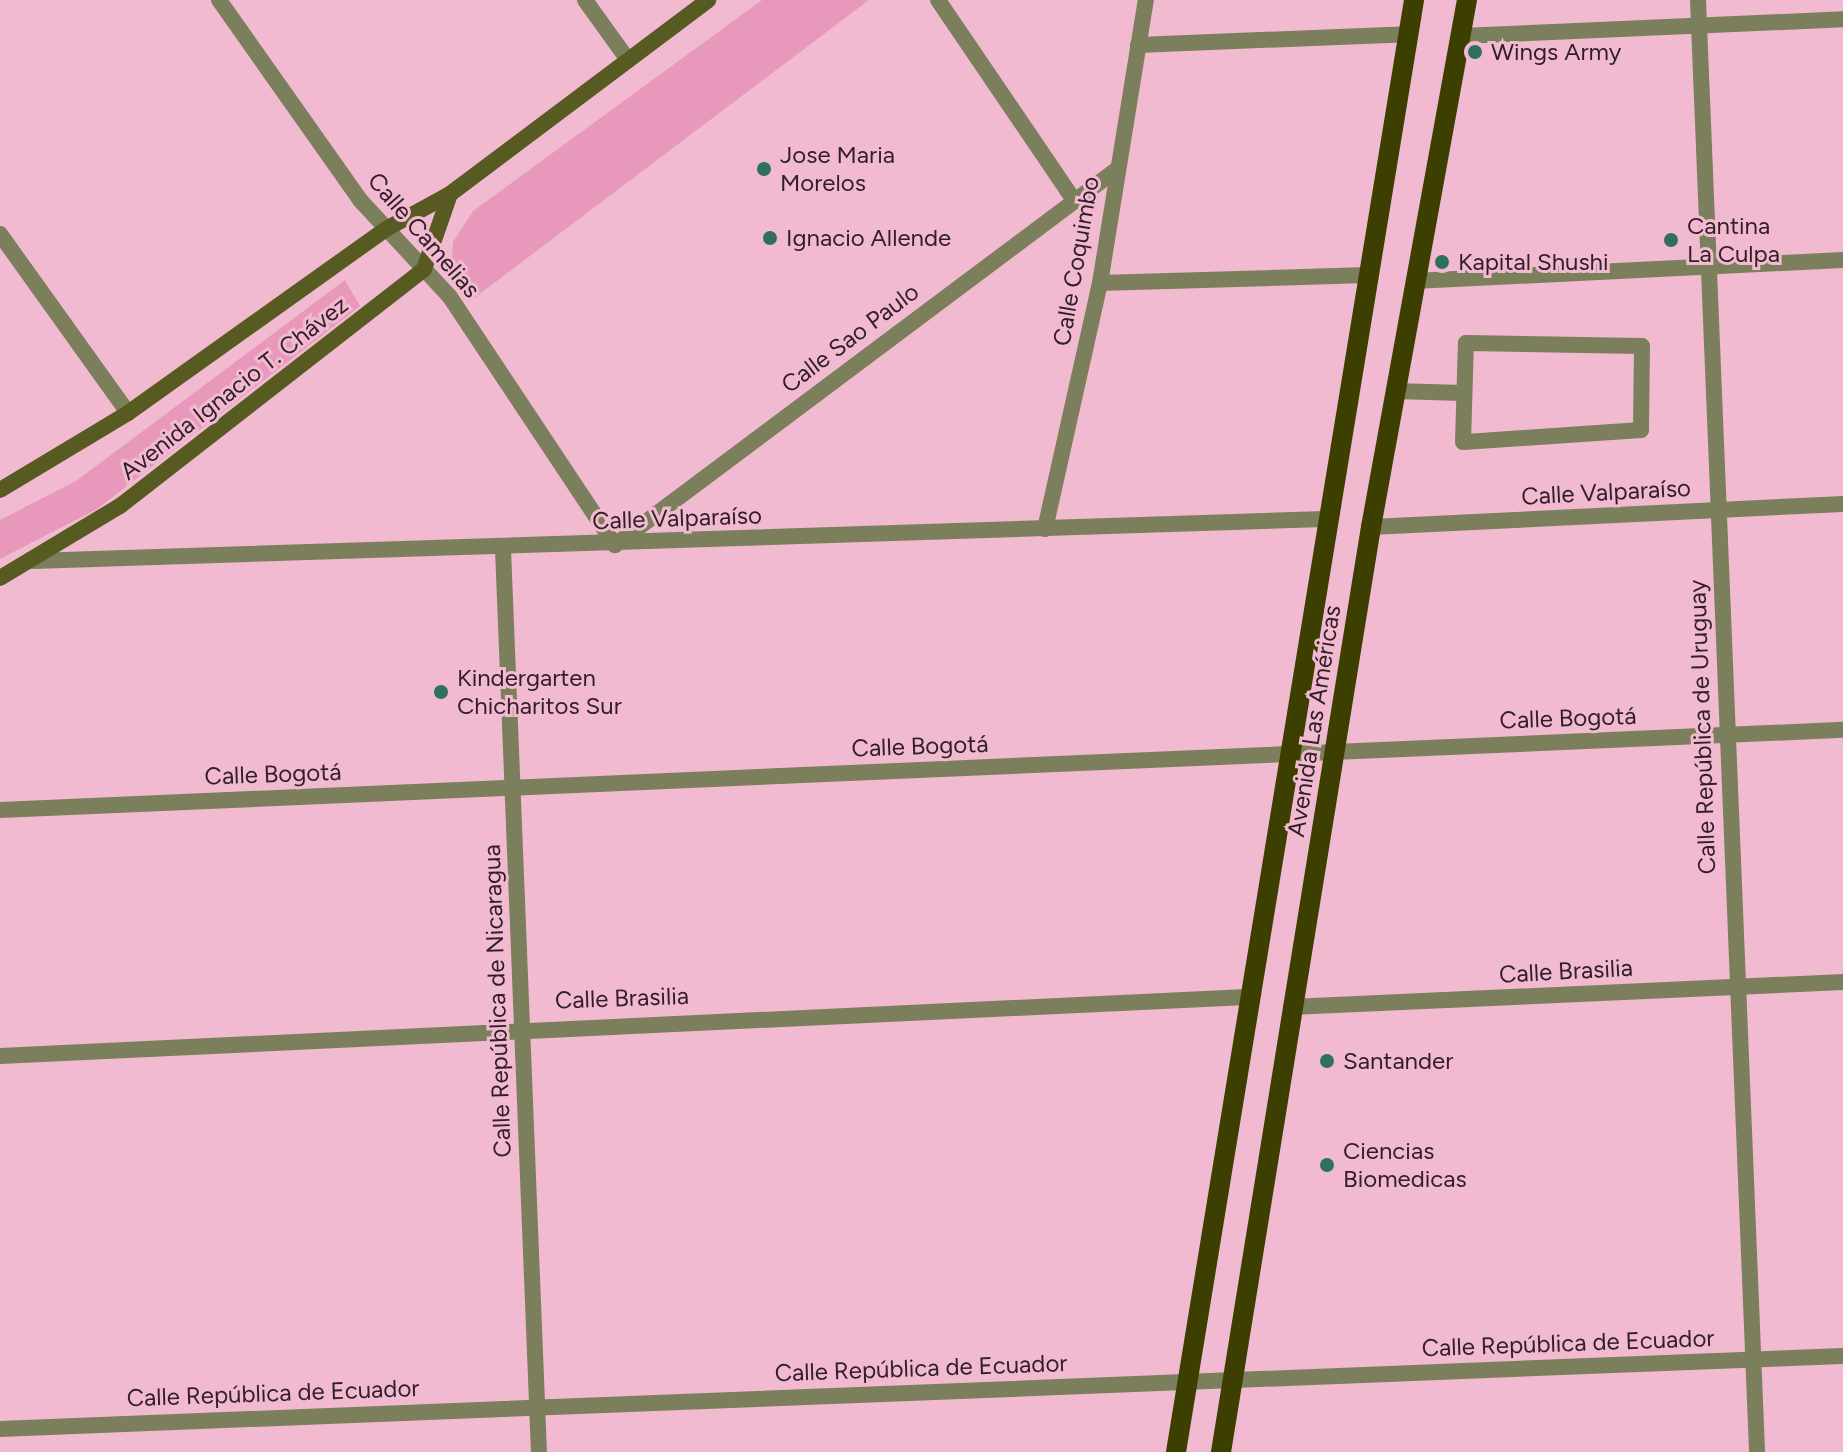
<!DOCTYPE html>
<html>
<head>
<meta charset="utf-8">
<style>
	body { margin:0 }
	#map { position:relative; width:1843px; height:1452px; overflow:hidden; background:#f1bad0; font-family:Figtree,sans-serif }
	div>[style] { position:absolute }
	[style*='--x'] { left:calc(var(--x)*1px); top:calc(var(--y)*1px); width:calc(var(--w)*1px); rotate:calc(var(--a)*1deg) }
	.green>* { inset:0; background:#e899bb }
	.service>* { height:16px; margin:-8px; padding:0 8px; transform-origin:8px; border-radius:8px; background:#7c7f5b }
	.minor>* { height:16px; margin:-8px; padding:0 8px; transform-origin:8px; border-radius:8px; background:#7c7f5b }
	.tertiary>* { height:16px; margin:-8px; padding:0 8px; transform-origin:8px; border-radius:8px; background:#7c7f5b }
	.secondary>* { height:16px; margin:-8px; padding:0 8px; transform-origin:8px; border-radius:8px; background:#575a21 }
	.primary>* { height:20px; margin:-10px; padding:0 10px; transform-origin:10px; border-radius:10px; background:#3d3f00 }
	.dots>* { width:22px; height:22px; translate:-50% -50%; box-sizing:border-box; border:4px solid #f1bad0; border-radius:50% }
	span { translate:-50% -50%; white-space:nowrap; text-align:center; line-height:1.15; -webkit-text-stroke:6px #f1bad0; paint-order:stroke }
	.poi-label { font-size:24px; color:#321e27 }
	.left { translate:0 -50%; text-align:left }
	.street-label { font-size:24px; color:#321e27 }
</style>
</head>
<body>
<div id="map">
	<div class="green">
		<i style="clip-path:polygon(762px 0,869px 0,473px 299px,451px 269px,453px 242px,473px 211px)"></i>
		<i style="clip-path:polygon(345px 280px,360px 306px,97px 509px,0 559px,0 520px,76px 481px)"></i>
	</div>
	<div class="service">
		<i style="--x:1466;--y:343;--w:176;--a:1"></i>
		<i style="--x:1642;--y:346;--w:84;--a:90.7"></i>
		<i style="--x:1641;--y:430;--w:178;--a:176.1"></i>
		<i style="--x:1463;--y:442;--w:99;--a:-88.3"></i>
		<i style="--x:1395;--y:391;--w:68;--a:1.7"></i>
	</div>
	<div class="minor">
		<i style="--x:219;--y:0;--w:245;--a:54.8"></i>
		<i style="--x:360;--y:200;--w:132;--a:47.1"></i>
		<i style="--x:450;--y:297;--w:298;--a:56.4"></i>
		<i style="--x:615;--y:545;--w:626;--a:-36.81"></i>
		<i style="--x:585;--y:0;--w:74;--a:54.4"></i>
		<i style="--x:938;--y:0;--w:242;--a:55.8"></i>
		<i style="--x:1698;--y:0;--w:1453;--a:87.67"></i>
		<i style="--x:1461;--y:36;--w:382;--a:-2.5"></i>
		<i style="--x:1138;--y:45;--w:269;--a:-2.3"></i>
		<i style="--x:0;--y:234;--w:220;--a:54.4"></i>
		<i style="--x:1414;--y:281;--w:430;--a:-2.8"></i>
		<i style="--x:1100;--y:283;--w:268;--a:-1.7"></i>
		<i style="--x:1371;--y:527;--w:473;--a:-2.8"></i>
		<i style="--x:1045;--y:529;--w:252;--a:-77.4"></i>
		<i style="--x:1100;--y:283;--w:287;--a:-80.8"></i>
		<i style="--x:503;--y:549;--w:904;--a:87.72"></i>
		<i style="--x:33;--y:561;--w:1291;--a:-1.86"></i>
		<i style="--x:1291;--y:1007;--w:553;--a:-2.59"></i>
		<i style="--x:0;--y:1056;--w:1248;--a:-2.71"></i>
	</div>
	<div class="tertiary">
		<i style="--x:0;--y:810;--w:1845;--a:-2.49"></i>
		<i style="--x:0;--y:1429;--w:1844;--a:-2.27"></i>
	</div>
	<div class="secondary">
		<i style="--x:0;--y:490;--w:149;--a:-31"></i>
		<i style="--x:128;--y:413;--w:317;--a:-35.5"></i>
		<i style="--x:386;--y:229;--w:73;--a:-28.7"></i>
		<i style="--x:450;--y:194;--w:323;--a:-36.9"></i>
		<i style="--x:0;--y:578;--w:140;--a:-31"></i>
		<i style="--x:120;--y:506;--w:385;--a:-37.9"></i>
		<i style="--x:424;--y:269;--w:79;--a:-70.9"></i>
	</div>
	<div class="primary">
		<i style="--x:1176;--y:1452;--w:1471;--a:-80.69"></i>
		<i style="--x:1221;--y:1452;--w:937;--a:-80.79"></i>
		<i style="--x:1371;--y:527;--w:536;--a:-79.68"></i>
	</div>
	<div class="dots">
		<i style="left:1475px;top:52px;background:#2f6f5d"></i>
		<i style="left:764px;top:169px;background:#2f6f5d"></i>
		<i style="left:770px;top:238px;background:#2f6f5d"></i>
		<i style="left:1671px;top:240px;background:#2f6f5d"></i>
		<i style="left:1442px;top:262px;background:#2f6f5d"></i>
		<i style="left:441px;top:692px;background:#2f6f5d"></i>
		<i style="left:1327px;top:1061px;background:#2f6f5d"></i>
		<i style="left:1327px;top:1165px;background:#2f6f5d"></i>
	</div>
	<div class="poi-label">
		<span class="left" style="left:1491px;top:52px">Wings Army</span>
		<span class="left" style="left:780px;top:169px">Jose Maria<br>Morelos</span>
		<span class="left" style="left:1687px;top:240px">Cantina<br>La Culpa</span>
		<span class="left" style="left:786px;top:238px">Ignacio Allende</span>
		<span class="left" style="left:1458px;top:262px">Kapital Shushi</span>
		<span class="left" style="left:457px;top:692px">Kindergarten<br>Chicharitos Sur</span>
		<span class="left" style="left:1343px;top:1061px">Santander</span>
		<span class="left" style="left:1343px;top:1165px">Ciencias<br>Biomedicas</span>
	</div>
	<div class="street-label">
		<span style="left:424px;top:235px;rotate:49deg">Calle Camelias</span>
		<span style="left:1076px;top:261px;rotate:-80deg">Calle Coquimbo</span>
		<span style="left:850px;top:338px;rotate:-37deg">Calle Sao Paulo</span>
		<span style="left:234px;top:388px;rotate:-38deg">Avenida Ignacio T. Chávez</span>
		<span style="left:1606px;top:492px;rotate:-3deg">Calle Valparaíso</span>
		<span style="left:677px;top:518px;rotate:-2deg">Calle Valparaíso</span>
		<span style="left:1568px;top:718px;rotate:-2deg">Calle Bogotá</span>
		<span style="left:1314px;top:721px;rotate:-81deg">Avenida Las Américas</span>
		<span style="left:1702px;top:727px;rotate:-92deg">Calle República de Uruguay</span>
		<span style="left:920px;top:746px;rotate:-2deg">Calle Bogotá</span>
		<span style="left:273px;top:774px;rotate:-2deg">Calle Bogotá</span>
		<span style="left:1566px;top:971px;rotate:-3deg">Calle Brasilia</span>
		<span style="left:622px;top:998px;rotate:-2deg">Calle Brasilia</span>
		<span style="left:497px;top:1001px;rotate:-92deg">Calle República de Nicaragua</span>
		<span style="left:1568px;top:1343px;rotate:-2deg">Calle República de Ecuador</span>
		<span style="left:921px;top:1368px;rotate:-2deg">Calle República de Ecuador</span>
		<span style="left:273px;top:1393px;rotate:-2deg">Calle República de Ecuador</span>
	</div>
</div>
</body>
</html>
